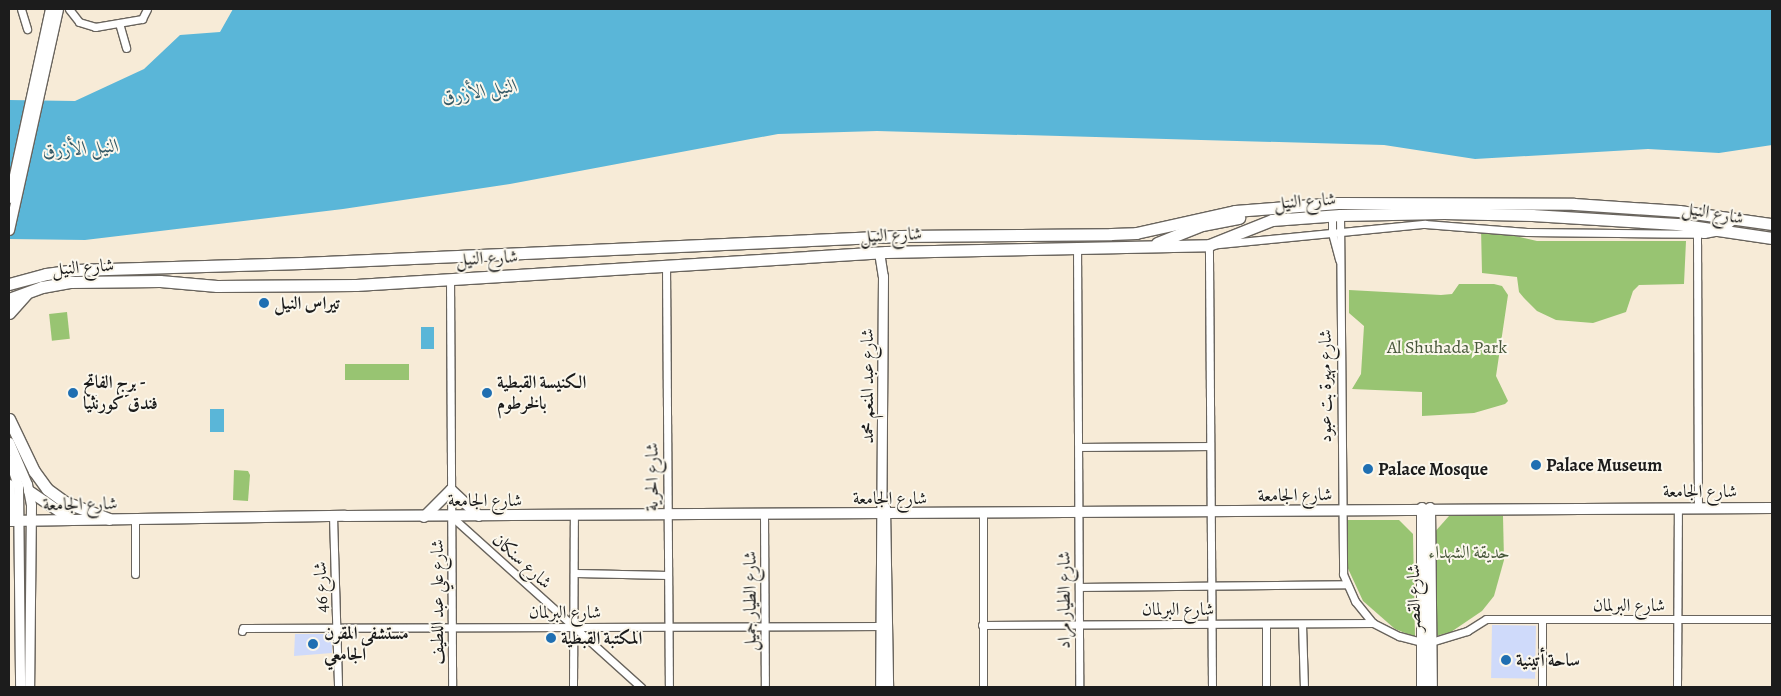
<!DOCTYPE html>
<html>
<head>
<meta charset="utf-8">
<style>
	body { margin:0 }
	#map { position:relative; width:1781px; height:696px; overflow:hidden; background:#f7ebd7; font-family:Alegreya,Amiri,serif }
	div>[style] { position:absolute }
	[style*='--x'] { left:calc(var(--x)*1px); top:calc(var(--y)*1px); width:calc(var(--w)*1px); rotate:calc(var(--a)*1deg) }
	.built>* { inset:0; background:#cfdafa; transform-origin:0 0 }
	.green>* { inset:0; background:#98c472; transform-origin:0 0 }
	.water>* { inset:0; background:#5ab6d8; transform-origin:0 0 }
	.roads { filter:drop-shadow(1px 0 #69645d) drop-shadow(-1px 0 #69645d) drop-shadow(0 1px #69645d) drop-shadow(0 -1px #69645d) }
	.minor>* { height:7px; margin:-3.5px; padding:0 3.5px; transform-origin:3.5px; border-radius:3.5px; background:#fff }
	.tertiary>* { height:9px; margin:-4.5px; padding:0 4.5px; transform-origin:4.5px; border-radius:4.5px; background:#fff }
	.secondary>* { height:10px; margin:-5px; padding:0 5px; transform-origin:5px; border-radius:5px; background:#fff }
	.primary>* { height:11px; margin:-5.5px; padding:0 5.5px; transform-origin:5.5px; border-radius:5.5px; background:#fff }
	.dots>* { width:14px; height:14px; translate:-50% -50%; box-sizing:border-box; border:2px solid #fbf7ec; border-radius:50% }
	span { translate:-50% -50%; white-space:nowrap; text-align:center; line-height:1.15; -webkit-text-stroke:4px #fbf7ec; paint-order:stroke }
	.street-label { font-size:18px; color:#1c1c1c }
	.poi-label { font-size:18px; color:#1c1c1c; font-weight:700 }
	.left { translate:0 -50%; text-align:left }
	.park-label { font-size:18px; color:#47573a }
	.water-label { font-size:19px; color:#355a67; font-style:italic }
	.frame { position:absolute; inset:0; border:10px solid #1c1c1c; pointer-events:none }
</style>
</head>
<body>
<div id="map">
	<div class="built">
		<i style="left:1492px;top:625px;width:44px;height:53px;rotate:1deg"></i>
		<i style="clip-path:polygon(295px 634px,332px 634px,332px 653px,294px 656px)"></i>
	</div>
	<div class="green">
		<i style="clip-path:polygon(1481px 228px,1537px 241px,1686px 241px,1684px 284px,1639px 285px,1633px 291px,1626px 312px,1593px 323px,1556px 320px,1537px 311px,1524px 298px,1519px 292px,1517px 277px,1482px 273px)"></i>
		<i style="clip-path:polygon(1459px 284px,1494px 284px,1502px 286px,1508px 295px,1496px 376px,1508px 401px,1505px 404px,1474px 413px,1422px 416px,1422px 392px,1352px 389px,1361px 374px,1364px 326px,1349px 313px,1349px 290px,1441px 295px,1452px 294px)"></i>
		<i style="left:67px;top:312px;width:27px;height:18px;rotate:84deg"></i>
		<i style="left:345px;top:364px;width:64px;height:16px"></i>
		<i style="clip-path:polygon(234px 470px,248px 471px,250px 475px,248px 501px,233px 500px)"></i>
		<i style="clip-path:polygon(1449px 516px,1503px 516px,1504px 560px,1494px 596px,1482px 611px,1451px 632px,1432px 637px,1433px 534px)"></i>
		<i style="clip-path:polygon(1346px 520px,1399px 520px,1413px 534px,1415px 637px,1395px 629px,1363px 601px,1345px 562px)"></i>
	</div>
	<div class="water">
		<i style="clip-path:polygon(233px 9px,1772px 9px,1772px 145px,1719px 153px,1648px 149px,1475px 159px,1384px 145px,877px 131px,778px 134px,510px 184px,343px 209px,85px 240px,9px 239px,9px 100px,75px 101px,144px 69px,180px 35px,220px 32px)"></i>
		<i style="left:421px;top:327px;width:13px;height:22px"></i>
		<i style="left:210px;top:409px;width:14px;height:23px"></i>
	</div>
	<div class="roads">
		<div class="minor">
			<i style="--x:21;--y:9;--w:21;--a:73"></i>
			<i style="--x:69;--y:9;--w:16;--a:52"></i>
			<i style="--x:79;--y:22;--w:17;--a:17"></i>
			<i style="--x:95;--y:27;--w:48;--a:-9.7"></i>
			<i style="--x:142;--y:19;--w:11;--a:-63"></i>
			<i style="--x:119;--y:23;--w:26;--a:74"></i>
			<i style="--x:1340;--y:215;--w:359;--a:89.5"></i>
			<i style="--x:1343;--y:574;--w:30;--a:66"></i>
			<i style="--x:1355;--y:601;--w:28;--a:51"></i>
			<i style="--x:1373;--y:623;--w:29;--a:27"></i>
			<i style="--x:1399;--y:636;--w:23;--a:15"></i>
			<i style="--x:1332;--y:216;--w:17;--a:90"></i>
			<i style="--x:1332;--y:233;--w:28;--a:75"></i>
			<i style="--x:1697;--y:234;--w:272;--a:89.8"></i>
			<i style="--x:1077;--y:247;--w:440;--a:89.7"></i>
			<i style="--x:666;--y:266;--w:421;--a:89.6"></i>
			<i style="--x:450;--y:278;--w:409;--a:89.7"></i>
			<i style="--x:1080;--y:447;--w:129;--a:-0.4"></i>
			<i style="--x:983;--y:514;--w:173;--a:90"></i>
			<i style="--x:764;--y:515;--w:172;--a:89.7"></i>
			<i style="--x:333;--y:516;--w:171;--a:88.3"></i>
			<i style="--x:451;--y:516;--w:256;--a:42"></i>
			<i style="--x:576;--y:573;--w:92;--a:1.2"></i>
			<i style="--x:135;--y:574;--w:55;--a:-90"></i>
			<i style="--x:1080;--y:587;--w:266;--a:-0.6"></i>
			<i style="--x:1542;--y:620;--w:67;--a:90"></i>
			<i style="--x:1266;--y:624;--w:63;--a:90"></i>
			<i style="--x:1302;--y:624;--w:63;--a:88.2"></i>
			<i style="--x:982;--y:625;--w:391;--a:-0.3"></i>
			<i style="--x:242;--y:631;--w:3;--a:-72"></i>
			<i style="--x:243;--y:628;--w:641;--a:-0.18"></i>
			<i style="--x:1431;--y:642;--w:38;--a:-17"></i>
			<i style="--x:1467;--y:631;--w:22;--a:-32"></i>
			<i style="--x:1486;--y:619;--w:286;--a:0"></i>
			<i style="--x:573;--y:687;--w:171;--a:-89.7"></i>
			<i style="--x:1212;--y:687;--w:442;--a:-90.4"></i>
			<i style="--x:1209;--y:245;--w:217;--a:-5.6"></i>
			<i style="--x:1425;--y:224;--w:102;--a:4.5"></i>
			<i style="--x:1527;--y:232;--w:177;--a:0.6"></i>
			<i style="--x:1704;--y:234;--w:16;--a:-11"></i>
			<i style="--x:1720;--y:231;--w:19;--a:-39"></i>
			<i style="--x:1677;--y:687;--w:180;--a:-89.7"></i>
		</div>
		<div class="tertiary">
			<i style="--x:9;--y:198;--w:193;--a:-77.8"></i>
			<i style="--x:9;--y:230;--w:226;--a:-77.5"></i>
			<i style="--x:879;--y:252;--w:24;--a:81"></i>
			<i style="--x:883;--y:276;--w:411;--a:90.4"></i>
			<i style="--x:9;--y:442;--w:46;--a:66.8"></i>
			<i style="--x:27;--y:484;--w:21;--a:79"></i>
			<i style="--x:31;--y:505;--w:182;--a:90.6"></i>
			<i style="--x:9;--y:459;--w:28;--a:71"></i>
			<i style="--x:18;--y:485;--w:202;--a:89.4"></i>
			<i style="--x:9;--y:484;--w:37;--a:85"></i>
			<i style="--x:885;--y:507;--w:180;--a:89"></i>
		</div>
		<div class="secondary">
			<i style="--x:29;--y:491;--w:52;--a:34"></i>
			<i style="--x:1422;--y:508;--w:179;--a:90"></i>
			<i style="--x:1430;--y:508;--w:179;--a:89.4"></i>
			<i style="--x:424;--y:517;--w:38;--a:-45"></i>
			<i style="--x:451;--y:490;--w:38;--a:43"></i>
			<i style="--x:9;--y:521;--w:336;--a:-0.9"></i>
			<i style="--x:345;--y:516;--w:1427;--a:-0.32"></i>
		</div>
		<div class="primary">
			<i style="--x:1157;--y:243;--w:48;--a:-21.8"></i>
			<i style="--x:1202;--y:225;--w:38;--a:-11"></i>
			<i style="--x:9;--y:284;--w:38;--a:-15"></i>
			<i style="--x:46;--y:274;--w:30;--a:-8"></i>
			<i style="--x:76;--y:270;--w:226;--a:-1.8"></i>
			<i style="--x:302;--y:263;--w:598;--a:-2.59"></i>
			<i style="--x:899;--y:236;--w:212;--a:-0.5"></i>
			<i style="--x:1111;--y:234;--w:25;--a:-2"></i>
			<i style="--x:1136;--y:233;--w:101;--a:-12.5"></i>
			<i style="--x:1235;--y:211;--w:103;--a:-4.4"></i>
			<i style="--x:1338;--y:203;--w:236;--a:0.2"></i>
			<i style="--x:1574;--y:204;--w:105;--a:3.8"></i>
			<i style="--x:1679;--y:211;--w:94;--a:8"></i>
			<i style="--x:9;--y:299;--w:35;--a:-20"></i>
			<i style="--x:42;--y:287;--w:28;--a:-10"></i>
			<i style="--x:70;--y:282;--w:90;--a:-0.6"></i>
			<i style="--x:160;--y:281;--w:57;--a:5"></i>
			<i style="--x:217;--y:286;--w:139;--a:-0.4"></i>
			<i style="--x:356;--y:285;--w:531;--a:-3.56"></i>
			<i style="--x:886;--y:252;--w:323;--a:-1.2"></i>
			<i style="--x:1209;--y:245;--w:68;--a:-21.6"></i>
			<i style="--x:1272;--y:220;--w:68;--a:-4.2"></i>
			<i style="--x:1340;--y:215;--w:104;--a:-1.1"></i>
			<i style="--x:1444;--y:213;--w:88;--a:1.3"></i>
			<i style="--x:1532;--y:215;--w:145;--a:3.6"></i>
			<i style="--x:1677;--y:224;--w:96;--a:8.4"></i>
			<i style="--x:9;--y:313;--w:25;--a:-48"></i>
			<i style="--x:9;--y:419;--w:58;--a:64.3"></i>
			<i style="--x:34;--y:471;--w:22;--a:54"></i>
			<i style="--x:47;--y:489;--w:22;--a:36"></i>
			<i style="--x:65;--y:502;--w:47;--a:21.1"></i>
		</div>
	</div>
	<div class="dots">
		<i style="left:264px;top:303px;background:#1f6fb2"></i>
		<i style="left:73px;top:393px;background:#1f6fb2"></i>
		<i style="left:487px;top:393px;background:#1f6fb2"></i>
		<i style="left:1536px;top:465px;background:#1f6fb2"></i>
		<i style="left:1368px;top:469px;background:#1f6fb2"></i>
		<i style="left:551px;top:638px;background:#1f6fb2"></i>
		<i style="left:313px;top:644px;background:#1f6fb2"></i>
		<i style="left:1506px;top:660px;background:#1f6fb2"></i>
	</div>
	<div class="street-label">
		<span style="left:1305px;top:201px;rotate:-4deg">شارع النيل</span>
		<span style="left:1713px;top:213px;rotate:10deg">شارع النيل</span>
		<span style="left:891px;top:235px;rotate:-3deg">شارع النيل</span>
		<span style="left:487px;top:258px;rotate:-3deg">شارع النيل</span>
		<span style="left:83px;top:267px;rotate:-4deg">شارع النيل</span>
		<span style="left:867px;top:386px;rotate:-90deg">شارع عبد المنعم محمد</span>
		<span style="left:1325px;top:386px;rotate:-90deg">شارع مهيرة بت عبود</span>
		<span style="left:652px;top:477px;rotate:-90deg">شارع الحرية</span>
		<span style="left:1700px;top:491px">شارع الجامعة</span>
		<span style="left:1295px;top:495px;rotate:-1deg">شارع الجامعة</span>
		<span style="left:890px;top:498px">شارع الجامعة</span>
		<span style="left:485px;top:500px">شارع الجامعة</span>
		<span style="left:80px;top:504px;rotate:-1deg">شارع الجامعة</span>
		<span style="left:522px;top:561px;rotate:42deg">شارع سنكان</span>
		<span style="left:321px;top:587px;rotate:-92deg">شارع 46</span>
		<span style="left:1414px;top:598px;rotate:-91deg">شارع القصر</span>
		<span style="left:1064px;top:600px;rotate:-90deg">شارع الطيار مراد</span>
		<span style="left:750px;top:601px;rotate:-90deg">شارع الطيار جميل</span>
		<span style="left:437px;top:602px;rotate:-90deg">شارع علي عبد اللطيف</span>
		<span style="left:1629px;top:605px">شارع البرلمان</span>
		<span style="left:1178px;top:609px">شارع البرلمان</span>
		<span style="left:565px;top:612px">شارع البرلمان</span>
	</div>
	<div class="poi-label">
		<span class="left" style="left:274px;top:303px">تيراس النيل</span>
		<span class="left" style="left:83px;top:393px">برج الفاتح -<br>فندق كورنثيا</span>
		<span class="left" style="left:497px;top:393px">الكنيسة القبطية<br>بالخرطوم</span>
		<span class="left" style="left:1546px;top:465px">Palace Museum</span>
		<span class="left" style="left:1378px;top:469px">Palace Mosque</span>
		<span class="left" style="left:324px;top:644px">مستشفى المقرن<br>الجامعي</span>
		<span class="left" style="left:561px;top:638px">المكتبة القبطية</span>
		<span class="left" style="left:1516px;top:660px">ساحة أتينية</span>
	</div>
	<div class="park-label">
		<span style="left:1447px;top:347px">Al Shuhada Park</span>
		<span style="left:1469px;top:552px">حديقة الشهداء</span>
	</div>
	<div class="water-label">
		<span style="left:480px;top:92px;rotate:-9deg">النيل الأزرق</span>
		<span style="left:81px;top:149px;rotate:-4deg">النيل الأزرق</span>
	</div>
	<div class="frame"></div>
</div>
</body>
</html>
